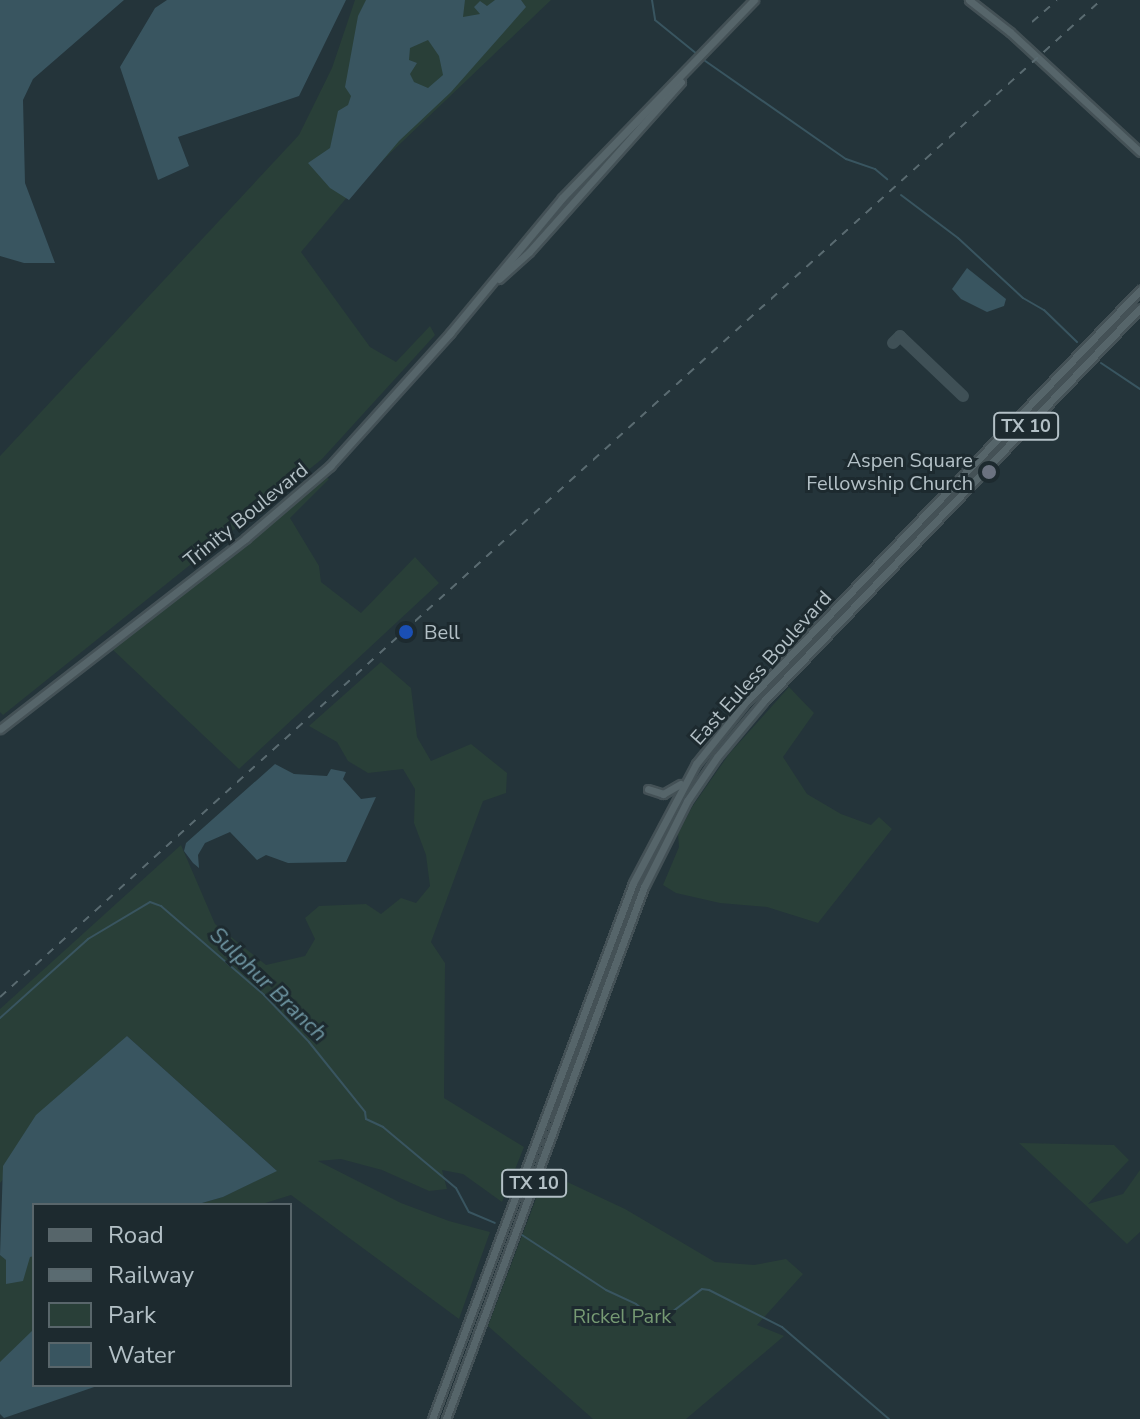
<!DOCTYPE html>
<html>
<head>
<meta charset="utf-8">
<style>
	body { margin:0 }
	#map { position:relative; width:1140px; height:1419px; overflow:hidden; background:#24343a; font-family:"Nunito Sans",sans-serif }
	div>[style] { position:absolute }
	[style*='--x'] { left:calc(var(--x)*1px); top:calc(var(--y)*1px); width:calc(var(--w)*1px); rotate:calc(var(--a)*1deg) }
	.green>* { inset:0; background:#293f38 }
	.water>* { inset:0; background:#395560 }
	.stream>* { height:2px; margin:-1px; padding:0 1px; transform-origin:1px; border-radius:1px; background:#395560 }
	.taxiway>* { height:12px; margin:-6px; padding:0 6px; transform-origin:6px; border-radius:6px; background:#3f5056 }
	.roads { filter:drop-shadow(2px 0 #445156) drop-shadow(-2px 0 #445156) drop-shadow(0 2px #445156) drop-shadow(0 -2px #445156) }
	.major>* { height:7px; margin:-3.5px; padding:0 3.5px; transform-origin:3.5px; border-radius:3.5px; background:#56656a }
	.rail>* { height:2px; margin-top:-1px; transform-origin:0; background:repeating-linear-gradient(90deg,#5a6b71 0 8px,transparent 0 16px) }
	.dots>* { width:22px; height:22px; translate:-50% -50%; box-sizing:border-box; border:4px solid #1d2a2f; border-radius:50% }
	span { translate:-50% -50%; white-space:nowrap; text-align:center; line-height:1.15; -webkit-text-stroke:6px #1d2a2f; paint-order:stroke }
	.shield-label span { padding:2px 6px; background:#1d2a2f; border:2px solid; border-radius:6px; -webkit-text-stroke-width:0 }
	.shield-label { font-size:18px; color:#b3c0c6; font-weight:700 }
	.poi-label { font-size:20px; color:#b3c0c6 }
	.right { translate:-100% -50%; text-align:right }
	.left { translate:0 -50%; text-align:left }
	.street-label { font-size:20px; color:#b3c0c6 }
	.park-label { font-size:20px; color:#769a73 }
	.water-label { font-size:22px; color:#6e95a2; font-style:italic }
	.legend { position:absolute; left:32px; top:1203px; width:260px; height:184px; box-sizing:border-box; background:#1d2a2f; border:2px solid #59666b; margin:0; padding:10px 14px; list-style:none; font-size:24px; color:#b3c0c6 }
	.legend li { display:flex; align-items:center; gap:16px; height:40px }
	.legend b { width:40px; border:2px solid #59666b }
</style>
</head>
<body>
<div id="map">
	<div class="green">
		<i style="clip-path:polygon(355px 0,551px 0,359px 183px,301px 252px,370px 347px,396px 362px,430px 326px,435px 335px,322px 459px,3px 715px,0 712px,0 456px,299px 135px,332px 68px)"></i>
		<i style="clip-path:polygon(325px 476px,329px 479px,290px 518px,319px 566px,321px 582px,361px 613px,415px 557px,439px 583px,239px 769px,112px 649px)"></i>
		<i style="clip-path:polygon(381px 662px,411px 688px,417px 737px,431px 761px,471px 744px,507px 773px,506px 793px,483px 801px,431px 942px,445px 963px,444px 1098px,524px 1147px,502px 1202px,463px 1174px,442px 1170px,447px 1189px,429px 1191px,382px 1170px,341px 1159px,318px 1161px,401px 1203px,449px 1221px,490px 1232px,459px 1319px,291px 1195px,259px 1205px,195px 1205px,223px 1197px,276px 1170px,127px 1036px,0 1183px,0 1009px,181px 845px,215px 924px,266px 965px,305px 956px,315px 939px,305px 918px,319px 906px,366px 904px,381px 914px,401px 898px,416px 903px,430px 886px,426px 855px,414px 823px,415px 789px,403px 769px,368px 773px,348px 761px,337px 742px,309px 726px)"></i>
		<i style="clip-path:polygon(789px 687px,814px 713px,783px 757px,807px 794px,841px 814px,871px 825px,879px 817px,892px 829px,818px 923px,767px 907px,720px 903px,676px 893px,663px 885px,679px 847px,678px 834px,692px 807px,729px 754px)"></i>
		<i style="clip-path:polygon(1019px 1143px,1114px 1145px,1129px 1160px,1088px 1204px,1123px 1194px,1140px 1170px,1140px 1232px,1127px 1244px)"></i>
		<i style="clip-path:polygon(546px 1172px,625px 1209px,715px 1262px,754px 1265px,786px 1259px,803px 1274px,757px 1325px,784px 1336px,686px 1419px,593px 1419px,488px 1326px)"></i>
		<i style="clip-path:polygon(0 1255px,6px 1260px,7px 1283px,30px 1256px,34px 1256px,34px 1332px,0 1366px)"></i>
	</div>
	<div class="water">
		<i style="clip-path:polygon(0 0,124px 0,33px 79px,23px 100px,25px 183px,55px 263px,24px 263px,0 256px)"></i>
		<i style="clip-path:polygon(167px 0,346px 0,299px 96px,178px 137px,189px 166px,158px 180px,120px 67px,155px 8px)"></i>
		<i style="clip-path:polygon(evenodd,366px 0,465px 0,463px 17px,480px 14px,474px 7px,480px 1px,487px 6px,495px 0,521px 0,526px 7px,451px 92px,399px 141px,349px 200px,330px 188px,308px 163px,330px 148px,338px 111px,348px 105px,351px 96px,345px 87px,358px 16px,366px 0,428px 40px,439px 56px,443px 75px,428px 88px,414px 82px,410px 74px,417px 63px,409px 60px,410px 48px,428px 40px)"></i>
		<i style="clip-path:polygon(967px 268px,1006px 299px,1004px 306px,987px 312px,961px 299px,952px 289px)"></i>
		<i style="clip-path:polygon(275px 764px,294px 774px,327px 776px,331px 769px,346px 772px,343px 779px,361px 799px,376px 797px,346px 862px,288px 863px,266px 855px,257px 860px,230px 832px,205px 843px,198px 855px,199px 868px,193px 863px,184px 851px,186px 843px)"></i>
		<i style="clip-path:polygon(127px 1036px,277px 1171px,223px 1197px,195px 1205px,34px 1205px,34px 1256px,30px 1257px,23px 1281px,6px 1284px,6px 1260px,0 1255px,3px 1166px,36px 1115px)"></i>
		<i style="clip-path:polygon(34px 1329px,34px 1385px,100px 1385px,4px 1418px,0 1414px,0 1362px)"></i>
	</div>
	<div class="stream">
		<i style="--x:652;--y:0;--w:20;--a:81"></i>
		<i style="--x:655;--y:20;--w:54;--a:39"></i>
		<i style="--x:701;--y:58;--w:177;--a:34.9"></i>
		<i style="--x:846;--y:159;--w:31;--a:19"></i>
		<i style="--x:875;--y:169;--w:16;--a:40"></i>
		<i style="--x:901;--y:195;--w:71;--a:37"></i>
		<i style="--x:958;--y:238;--w:88;--a:42.7"></i>
		<i style="--x:1023;--y:298;--w:24;--a:30"></i>
		<i style="--x:1044;--y:310;--w:46;--a:44.1"></i>
		<i style="--x:1101;--y:363;--w:47;--a:33.7"></i>
		<i style="--x:0;--y:1018;--w:118;--a:-41.9"></i>
		<i style="--x:88;--y:939;--w:72;--a:-30.8"></i>
		<i style="--x:150;--y:902;--w:12;--a:20"></i>
		<i style="--x:161;--y:906;--w:136;--a:40.8"></i>
		<i style="--x:264;--y:995;--w:65;--a:46.2"></i>
		<i style="--x:309;--y:1042;--w:90;--a:51.3"></i>
		<i style="--x:365;--y:1112;--w:7;--a:82"></i>
		<i style="--x:366;--y:1119;--w:19;--a:25"></i>
		<i style="--x:383;--y:1127;--w:95;--a:39.9"></i>
		<i style="--x:456;--y:1188;--w:27;--a:62"></i>
		<i style="--x:469;--y:1212;--w:28;--a:23"></i>
		<i style="--x:522;--y:1235;--w:100;--a:33.2"></i>
		<i style="--x:606;--y:1290;--w:33;--a:25"></i>
		<i style="--x:636;--y:1304;--w:29;--a:38"></i>
		<i style="--x:659;--y:1322;--w:54;--a:-37.5"></i>
		<i style="--x:702;--y:1289;--w:7;--a:8"></i>
		<i style="--x:709;--y:1290;--w:82;--a:26.9"></i>
		<i style="--x:782;--y:1327;--w:141;--a:40.7"></i>
	</div>
	<div class="taxiway">
		<i style="--x:893;--y:343;--w:10;--a:-45"></i>
		<i style="--x:900;--y:336;--w:87;--a:43.6"></i>
	</div>
	<div class="roads">
		<div class="major">
			<i style="--x:969;--y:0;--w:52;--a:38"></i>
			<i style="--x:1010;--y:32;--w:177;--a:42.7"></i>
			<i style="--x:499;--y:279;--w:40;--a:-42"></i>
			<i style="--x:529;--y:252;--w:228;--a:-48.2"></i>
			<i style="--x:0;--y:729;--w:311;--a:-37.8"></i>
			<i style="--x:246;--y:538;--w:111;--a:-40.6"></i>
			<i style="--x:330;--y:466;--w:179;--a:-47.9"></i>
			<i style="--x:450;--y:333;--w:175;--a:-50.3"></i>
			<i style="--x:562;--y:198;--w:276;--a:-45.9"></i>
			<i style="--x:648;--y:789;--w:16;--a:18"></i>
			<i style="--x:663;--y:794;--w:20;--a:-30"></i>
			<i style="--x:432;--y:1419;--w:572;--a:-69.44"></i>
			<i style="--x:633;--y:883;--w:135;--a:-62.1"></i>
			<i style="--x:696;--y:764;--w:77;--a:-51.3"></i>
			<i style="--x:744;--y:704;--w:573;--a:-46.27"></i>
			<i style="--x:446;--y:1419;--w:568;--a:-69.59"></i>
			<i style="--x:644;--y:887;--w:96;--a:-63.4"></i>
			<i style="--x:687;--y:801;--w:53;--a:-55.7"></i>
			<i style="--x:717;--y:757;--w:72;--a:-50.1"></i>
			<i style="--x:763;--y:702;--w:545;--a:-46.26"></i>
		</div>
	</div>
	<div class="rail">
		<i style="--x:1032;--y:22;--w:33;--a:-41"></i>
		<i style="--x:0;--y:997;--w:1485;--a:-42.16"></i>
	</div>
	<div class="dots">
		<i style="left:989px;top:472px;background:#6b7280"></i>
		<i style="left:406px;top:632px;background:#1a4fb4"></i>
	</div>
	<div class="shield-label">
		<span style="left:1026px;top:426px">TX 10</span>
		<span style="left:534px;top:1183px">TX 10</span>
	</div>
	<div class="poi-label">
		<span class="right" style="left:973px;top:472px">Aspen Square<br>Fellowship Church</span>
		<span class="left" style="left:424px;top:632px">Bell</span>
	</div>
	<div class="street-label">
		<span style="left:246px;top:515px;rotate:-39deg">Trinity Boulevard</span>
		<span style="left:761px;top:668px;rotate:-48deg">East Euless Boulevard</span>
	</div>
	<div class="park-label">
		<span style="left:622px;top:1316px">Rickel Park</span>
	</div>
	<div class="water-label">
		<span style="left:268px;top:985px;rotate:44deg">Sulphur Branch</span>
	</div>
	<ul class="legend">
	<li><b style="height:10px;background:#56656a"></b>Road</li>
	<li><b style="height:10px;background:#5a6b71"></b>Railway</li>
	<li><b style="height:22px;background:#293f38"></b>Park</li>
	<li><b style="height:22px;background:#395560"></b>Water</li>
	</ul>
</div>
</body>
</html>
